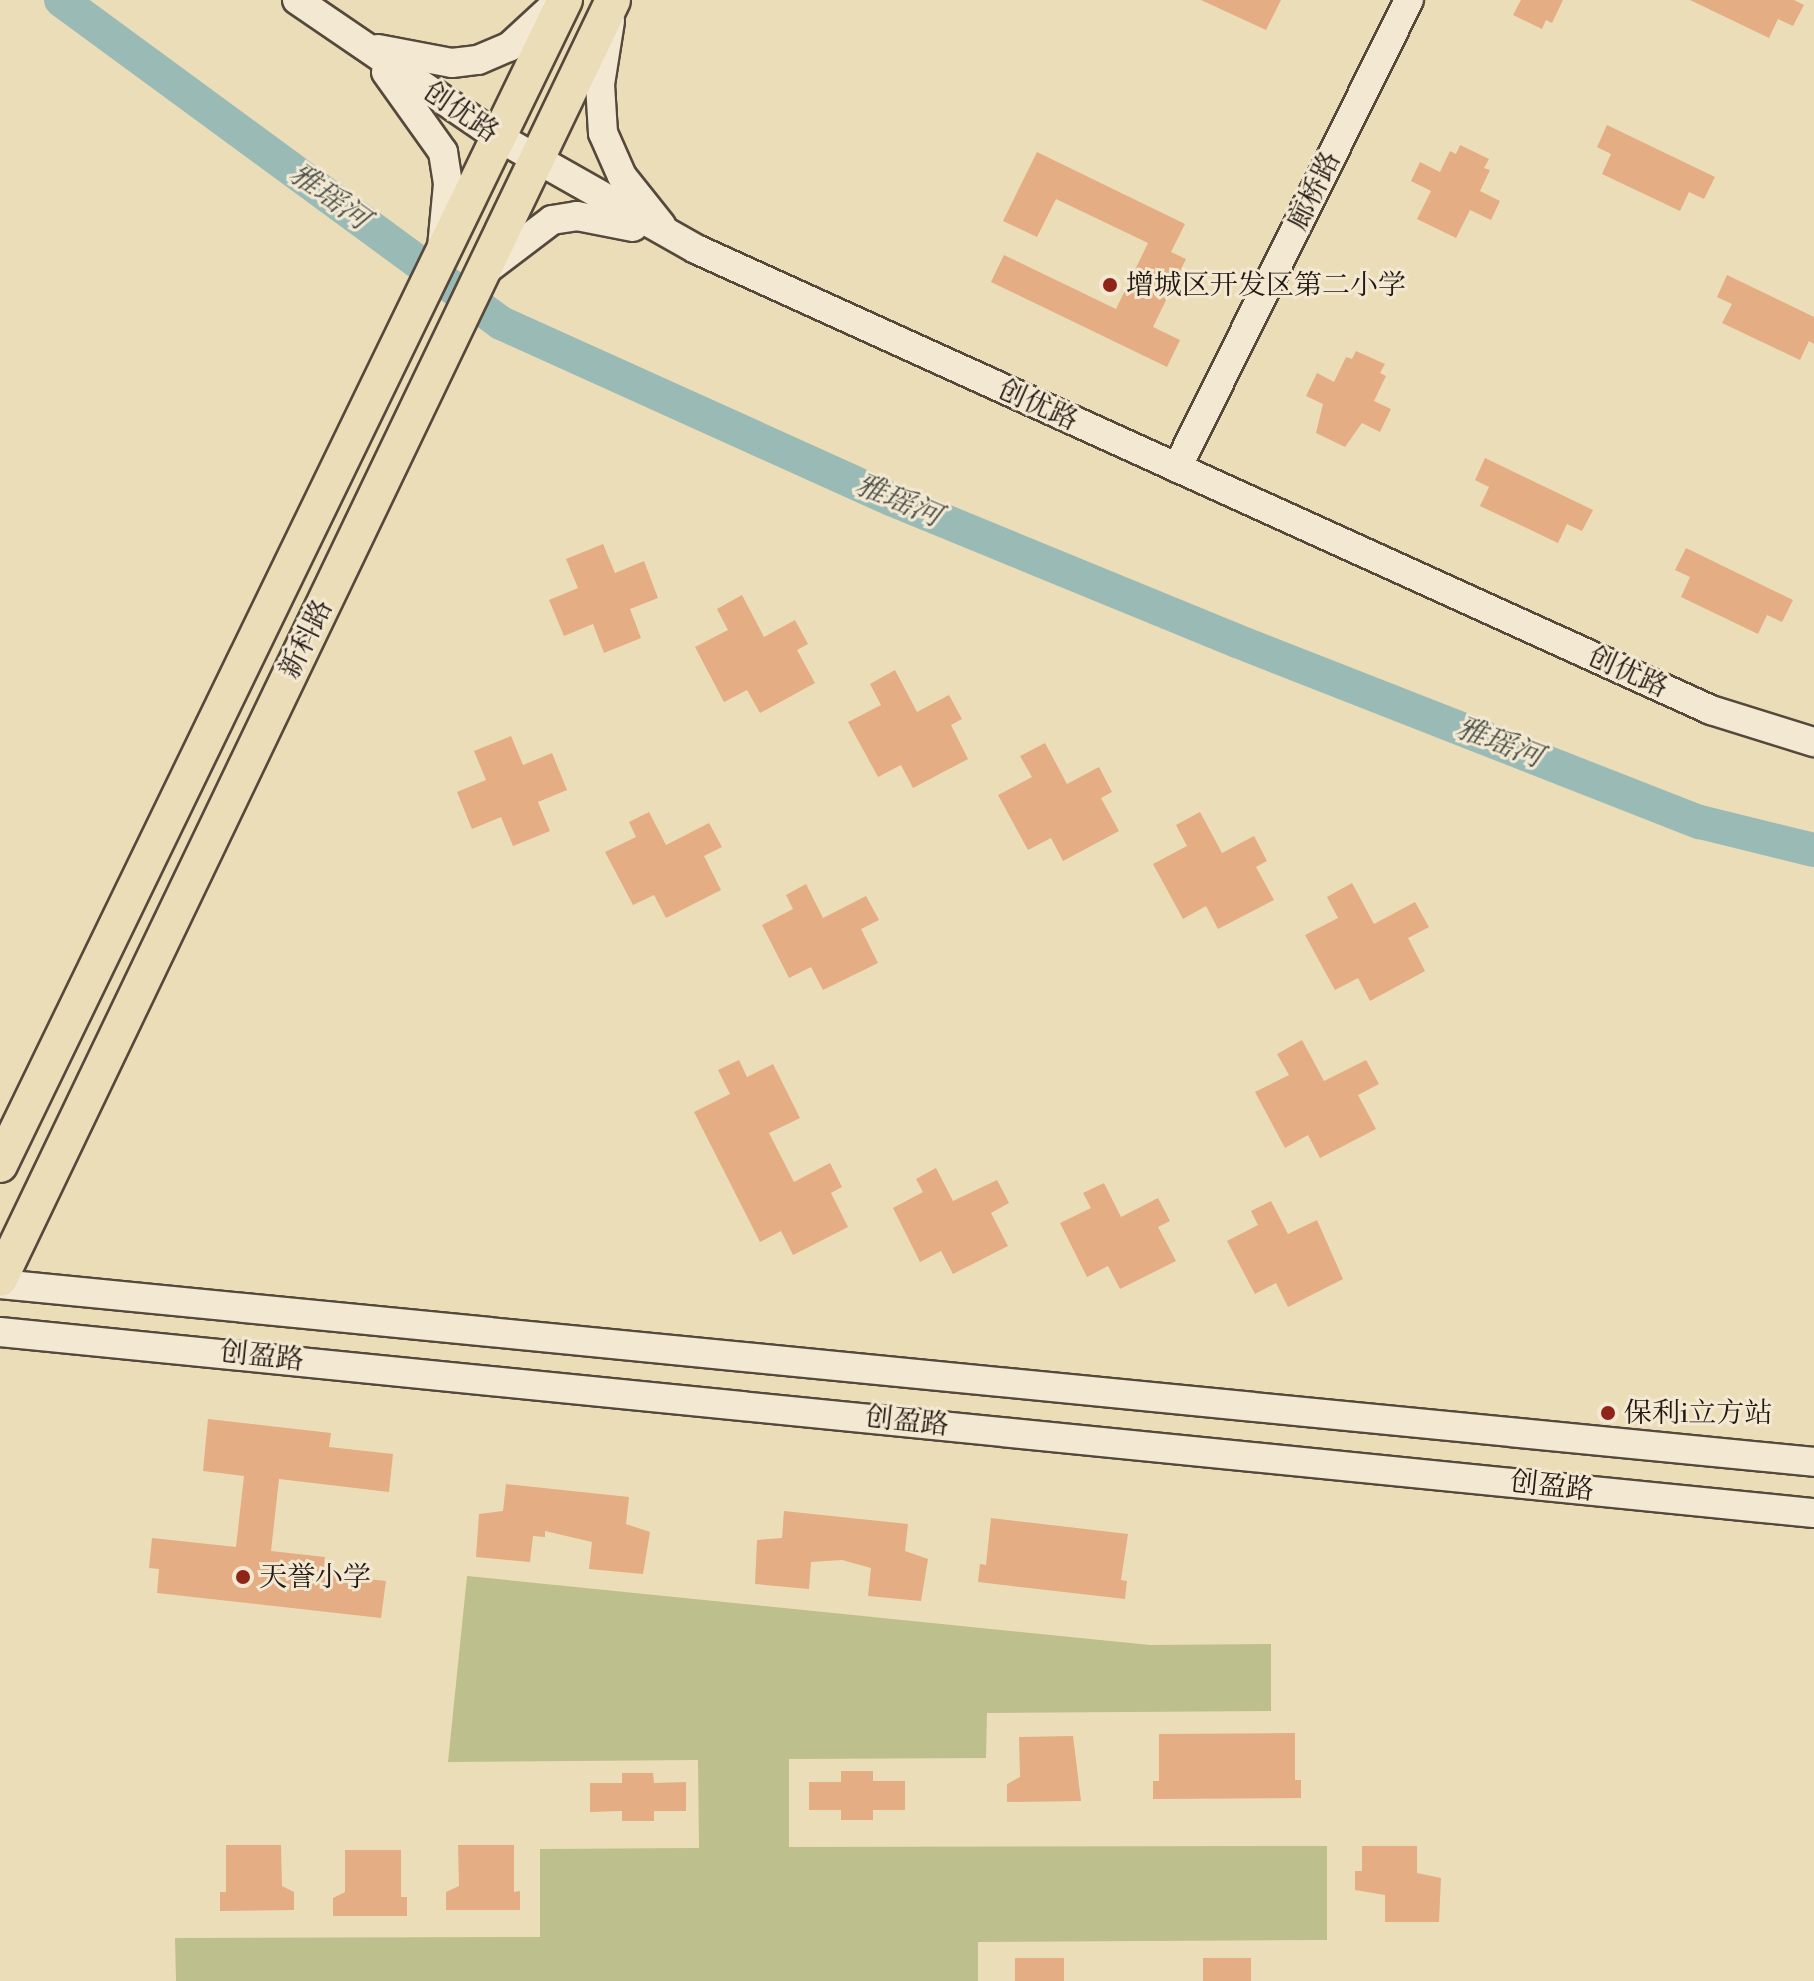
<!DOCTYPE html>
<html>
<head>
<meta charset="utf-8">
<style>
	body { margin:0 }
	#map { position:relative; width:1814px; height:1981px; overflow:hidden; background:#ecddb9; font-family:"IM FELL French Canon","Noto Serif SC",serif }
	div>[style] { position:absolute }
	[style*='--x'] { left:calc(var(--x)*1px); top:calc(var(--y)*1px); width:calc(var(--w)*1px); rotate:calc(var(--a)*1deg) }
	.green>* { inset:0; background:#bdbf8c }
	.river>* { height:34px; margin:-17px; padding:0 17px; transform-origin:17px; border-radius:17px; background:#9abab6 }
	.building>* { inset:0; background:#e4ad84; transform-origin:0 0 }
	.roads { filter:drop-shadow(2px 0 #55493c) drop-shadow(-2px 0 #55493c) drop-shadow(0 2px #55493c) drop-shadow(0 -2px #55493c) }
	.minor>* { height:28px; margin:-14px; padding:0 14px; transform-origin:14px; border-radius:14px; background:#f3e9d2 }
	.major>* { height:34px; margin:-17px; padding:0 17px; transform-origin:17px; border-radius:17px; background:#ecddb9 }
	.dots>* { width:22px; height:22px; translate:-50% -50%; box-sizing:border-box; border:4px solid #f3e9d2; border-radius:50% }
	span { translate:-50% -50%; white-space:nowrap; text-align:center; line-height:1.15; -webkit-text-stroke:6px #f3e9d2; paint-order:stroke }
	.street-label { font-size:28px; color:#231813 }
	.poi-label { font-size:28px; color:#231813 }
	.left { translate:0 -50%; text-align:left }
	.water-label { font-size:30px; color:#4d514c; font-style:italic }
</style>
</head>
<body>
<div id="map">
	<div class="green">
		<i style="clip-path:polygon(467px 1576px,1150px 1645px,1271px 1644px,1271px 1711px,987px 1713px,986px 1758px,789px 1759px,789px 1847px,1327px 1846px,1327px 1940px,978px 1942px,978px 1981px,176px 1981px,175px 1938px,540px 1937px,540px 1849px,699px 1848px,698px 1760px,448px 1762px)"></i>
	</div>
	<div class="river">
		<i style="--x:61;--y:0;--w:546;--a:36.28"></i>
		<i style="--x:501;--y:323;--w:428;--a:24.3"></i>
		<i style="--x:891;--y:499;--w:374;--a:22.3"></i>
		<i style="--x:1237;--y:641;--w:497;--a:21.4"></i>
		<i style="--x:1700;--y:822;--w:117;--a:13.8"></i>
	</div>
	<div class="building">
		<i style="clip-path:polygon(1201px 0,1281px 0,1266px 30px)"></i>
		<i style="clip-path:polygon(1521px 0,1563px 0,1552px 23px,1546px 20px,1542px 29px,1513px 15px)"></i>
		<i style="clip-path:polygon(1690px 0,1794px 0,1804px 5px,1793px 26px,1778px 19px,1769px 38px)"></i>
		<i style="clip-path:polygon(1607px 125px,1715px 177px,1704px 199px,1689px 192px,1680px 211px,1602px 174px,1611px 154px,1597px 147px)"></i>
		<i style="clip-path:polygon(1460px 145px,1489px 159px,1484px 168px,1490px 170px,1480px 191px,1500px 201px,1491px 220px,1470px 210px,1456px 238px,1417px 219px,1431px 191px,1411px 181px,1420px 162px,1440px 172px,1450px 151px,1456px 154px)"></i>
		<i style="clip-path:polygon(1037px 152px,1185px 224px,1171px 252px,1186px 259px,1153px 327px,1180px 340px,1167px 367px,991px 282px,1004px 255px,1116px 309px,1148px 243px,1056px 199px,1037px 237px,1003px 221px)"></i>
		<i style="clip-path:polygon(1727px 275px,1814px 317px,1814px 344px,1809px 341px,1800px 360px,1722px 323px,1732px 304px,1717px 297px)"></i>
		<i style="clip-path:polygon(1356px 351px,1385px 364px,1380px 373px,1386px 376px,1374px 401px,1391px 409px,1380px 432px,1362px 423px,1345px 447px,1316px 433px,1323px 404px,1306px 396px,1317px 373px,1334px 382px,1346px 357px,1352px 359px)"></i>
		<i style="clip-path:polygon(1485px 458px,1593px 510px,1582px 531px,1567px 524px,1558px 543px,1480px 506px,1489px 487px,1475px 480px)"></i>
		<i style="clip-path:polygon(603px 544px,615px 573px,644px 561px,658px 598px,630px 609px,641px 638px,604px 653px,593px 624px,564px 636px,549px 600px,578px 588px,566px 559px)"></i>
		<i style="clip-path:polygon(1686px 548px,1793px 600px,1782px 622px,1767px 615px,1758px 634px,1681px 597px,1690px 577px,1675px 570px)"></i>
		<i style="clip-path:polygon(742px 595px,764px 637px,795px 620px,808px 644px,797px 650px,815px 683px,760px 713px,747px 690px,724px 702px,695px 647px,728px 630px,717px 609px)"></i>
		<i style="clip-path:polygon(895px 670px,917px 712px,949px 695px,962px 719px,951px 725px,968px 759px,913px 788px,901px 765px,878px 777px,848px 722px,881px 705px,870px 684px)"></i>
		<i style="clip-path:polygon(511px 736px,523px 765px,552px 753px,567px 790px,538px 802px,550px 831px,513px 846px,501px 817px,472px 829px,457px 792px,486px 780px,474px 751px)"></i>
		<i style="clip-path:polygon(1045px 743px,1067px 784px,1099px 767px,1112px 792px,1101px 798px,1119px 831px,1063px 861px,1051px 838px,1028px 850px,998px 795px,1032px 777px,1020px 756px)"></i>
		<i style="clip-path:polygon(649px 812px,666px 845px,709px 823px,722px 847px,704px 856px,721px 890px,666px 918px,654px 895px,633px 905px,605px 852px,636px 837px,629px 822px)"></i>
		<i style="clip-path:polygon(1200px 812px,1222px 853px,1254px 836px,1267px 861px,1256px 867px,1274px 900px,1218px 929px,1206px 906px,1183px 919px,1153px 864px,1187px 846px,1176px 825px)"></i>
		<i style="clip-path:polygon(1352px 883px,1374px 924px,1415px 902px,1429px 927px,1408px 938px,1425px 971px,1370px 1001px,1358px 978px,1335px 990px,1305px 935px,1338px 918px,1327px 897px)"></i>
		<i style="clip-path:polygon(806px 884px,823px 918px,866px 896px,879px 920px,861px 929px,878px 963px,823px 990px,811px 967px,789px 978px,762px 925px,793px 909px,786px 895px)"></i>
		<i style="clip-path:polygon(1302px 1040px,1324px 1081px,1366px 1060px,1379px 1084px,1358px 1095px,1376px 1129px,1320px 1158px,1308px 1135px,1285px 1148px,1255px 1092px,1289px 1075px,1277px 1054px)"></i>
		<i style="clip-path:polygon(739px 1060px,747px 1077px,773px 1064px,800px 1118px,769px 1133px,794px 1182px,830px 1163px,842px 1187px,831px 1193px,848px 1227px,793px 1255px,781px 1231px,760px 1242px,694px 1112px,730px 1094px,718px 1070px)"></i>
		<i style="clip-path:polygon(936px 1168px,953px 1201px,997px 1180px,1009px 1203px,991px 1213px,1008px 1246px,953px 1274px,941px 1251px,920px 1262px,893px 1208px,923px 1192px,916px 1179px)"></i>
		<i style="clip-path:polygon(1104px 1183px,1121px 1217px,1158px 1198px,1170px 1221px,1158px 1227px,1176px 1261px,1120px 1289px,1108px 1266px,1087px 1277px,1060px 1223px,1091px 1208px,1083px 1193px)"></i>
		<i style="clip-path:polygon(1271px 1201px,1288px 1234px,1317px 1220px,1343px 1279px,1288px 1307px,1276px 1283px,1255px 1294px,1227px 1241px,1258px 1225px,1251px 1211px)"></i>
		<i style="clip-path:polygon(208px 1419px,331px 1433px,329px 1447px,393px 1454px,389px 1492px,279px 1479px,271px 1551px,325px 1557px,323px 1574px,386px 1581px,381px 1618px,157px 1593px,159px 1569px,149px 1568px,152px 1538px,236px 1547px,244px 1476px,203px 1471px)"></i>
		<i style="clip-path:polygon(506px 1484px,629px 1497px,626px 1524px,650px 1532px,643px 1574px,589px 1569px,592px 1542px,545px 1531px,545px 1537px,533px 1536px,530px 1562px,476px 1557px,479px 1514px,503px 1511px)"></i>
		<i style="clip-path:polygon(784px 1511px,908px 1524px,905px 1551px,928px 1559px,921px 1601px,868px 1596px,871px 1568px,842px 1560px,811px 1562px,809px 1589px,755px 1584px,757px 1540px,782px 1538px)"></i>
		<i style="clip-path:polygon(991px 1518px,1128px 1534px,1121px 1580px,1127px 1581px,1125px 1599px,978px 1582px,980px 1564px,986px 1565px)"></i>
		<i style="clip-path:polygon(1295px 1733px,1295px 1780px,1301px 1780px,1301px 1798px,1153px 1799px,1153px 1781px,1159px 1781px,1159px 1734px)"></i>
		<i style="clip-path:polygon(1073px 1736px,1081px 1801px,1007px 1802px,1007px 1784px,1020px 1777px,1019px 1737px)"></i>
		<i style="clip-path:polygon(841px 1771px,873px 1771px,873px 1781px,905px 1781px,905px 1810px,873px 1810px,873px 1820px,841px 1820px,841px 1810px,809px 1810px,809px 1782px,841px 1782px)"></i>
		<i style="clip-path:polygon(622px 1773px,653px 1773px,654px 1783px,686px 1782px,686px 1811px,654px 1811px,654px 1821px,622px 1821px,622px 1811px,590px 1812px,590px 1783px,622px 1783px)"></i>
		<i style="clip-path:polygon(226px 1845px,281px 1845px,282px 1886px,294px 1892px,294px 1910px,220px 1911px,220px 1892px,226px 1892px)"></i>
		<i style="clip-path:polygon(458px 1845px,514px 1845px,514px 1892px,520px 1891px,520px 1910px,446px 1910px,446px 1892px,459px 1886px)"></i>
		<i style="clip-path:polygon(1362px 1846px,1417px 1846px,1417px 1873px,1441px 1878px,1439px 1922px,1385px 1922px,1385px 1895px,1355px 1890px,1355px 1871px,1362px 1871px)"></i>
		<i style="clip-path:polygon(345px 1850px,401px 1850px,401px 1897px,407px 1897px,407px 1916px,333px 1916px,333px 1898px,345px 1892px)"></i>
		<i style="left:1015px;top:1958px;width:49px;height:23px"></i>
		<i style="left:1203px;top:1958px;width:48px;height:23px"></i>
	</div>
	<div class="roads">
		<div class="minor">
			<i style="--x:297;--y:0;--w:243;--a:34.3"></i>
			<i style="--x:498;--y:137;--w:227;--a:29.5"></i>
			<i style="--x:696;--y:249;--w:1115;--a:24.43"></i>
			<i style="--x:1711;--y:710;--w:108;--a:17.3"></i>
			<i style="--x:610;--y:21;--w:64;--a:99"></i>
			<i style="--x:600;--y:84;--w:49;--a:86.5"></i>
			<i style="--x:603;--y:133;--w:47;--a:66.2"></i>
			<i style="--x:622;--y:176;--w:63;--a:51.5"></i>
			<i style="--x:378;--y:49;--w:75;--a:10.7"></i>
			<i style="--x:452;--y:63;--w:26;--a:-7"></i>
			<i style="--x:478;--y:60;--w:34;--a:-23"></i>
			<i style="--x:509;--y:47;--w:69;--a:-42.7"></i>
			<i style="--x:386;--y:72;--w:98;--a:54.5"></i>
			<i style="--x:443;--y:152;--w:32;--a:81"></i>
			<i style="--x:448;--y:184;--w:63;--a:95.4"></i>
			<i style="--x:486;--y:270;--w:83;--a:-37.1"></i>
			<i style="--x:552;--y:220;--w:25;--a:-9"></i>
			<i style="--x:577;--y:216;--w:57;--a:11.1"></i>
			<i style="--x:1177;--y:468;--w:522;--a:-63.63"></i>
			<i style="--x:0;--y:1284;--w:1823;--a:5.6"></i>
			<i style="--x:0;--y:1332;--w:1823;--a:5.7"></i>
		</div>
		<div class="major">
			<i style="--x:0;--y:1165;--w:1295;--a:-64.13"></i>
			<i style="--x:0;--y:1279;--w:1418;--a:-64.39"></i>
		</div>
	</div>
	<div class="dots">
		<i style="left:1110px;top:285px;background:#8f2418"></i>
		<i style="left:1608px;top:1413px;background:#8f2418"></i>
		<i style="left:243px;top:1577px;background:#8f2418"></i>
	</div>
	<div class="street-label">
		<span style="left:461px;top:112px;rotate:34deg">创优路</span>
		<span style="left:1314px;top:191px;rotate:-64deg">廊桥路</span>
		<span style="left:1038px;top:405px;rotate:24deg">创优路</span>
		<span style="left:306px;top:639px;rotate:-64deg">新科路</span>
		<span style="left:1628px;top:672px;rotate:24deg">创优路</span>
		<span style="left:262px;top:1356px;rotate:6deg">创盈路</span>
		<span style="left:907px;top:1421px;rotate:6deg">创盈路</span>
		<span style="left:1552px;top:1486px;rotate:6deg">创盈路</span>
	</div>
	<div class="poi-label">
		<span class="left" style="left:1126px;top:285px">增城区开发区第二小学</span>
		<span class="left" style="left:1624px;top:1413px">保利i立方站</span>
		<span class="left" style="left:259px;top:1577px">天誉小学</span>
	</div>
	<div class="water-label">
		<span style="left:329px;top:197px;rotate:36deg">雅瑶河</span>
		<span style="left:898px;top:501px;rotate:23deg">雅瑶河</span>
		<span style="left:1499px;top:743px;rotate:21deg">雅瑶河</span>
	</div>
</div>
</body>
</html>
